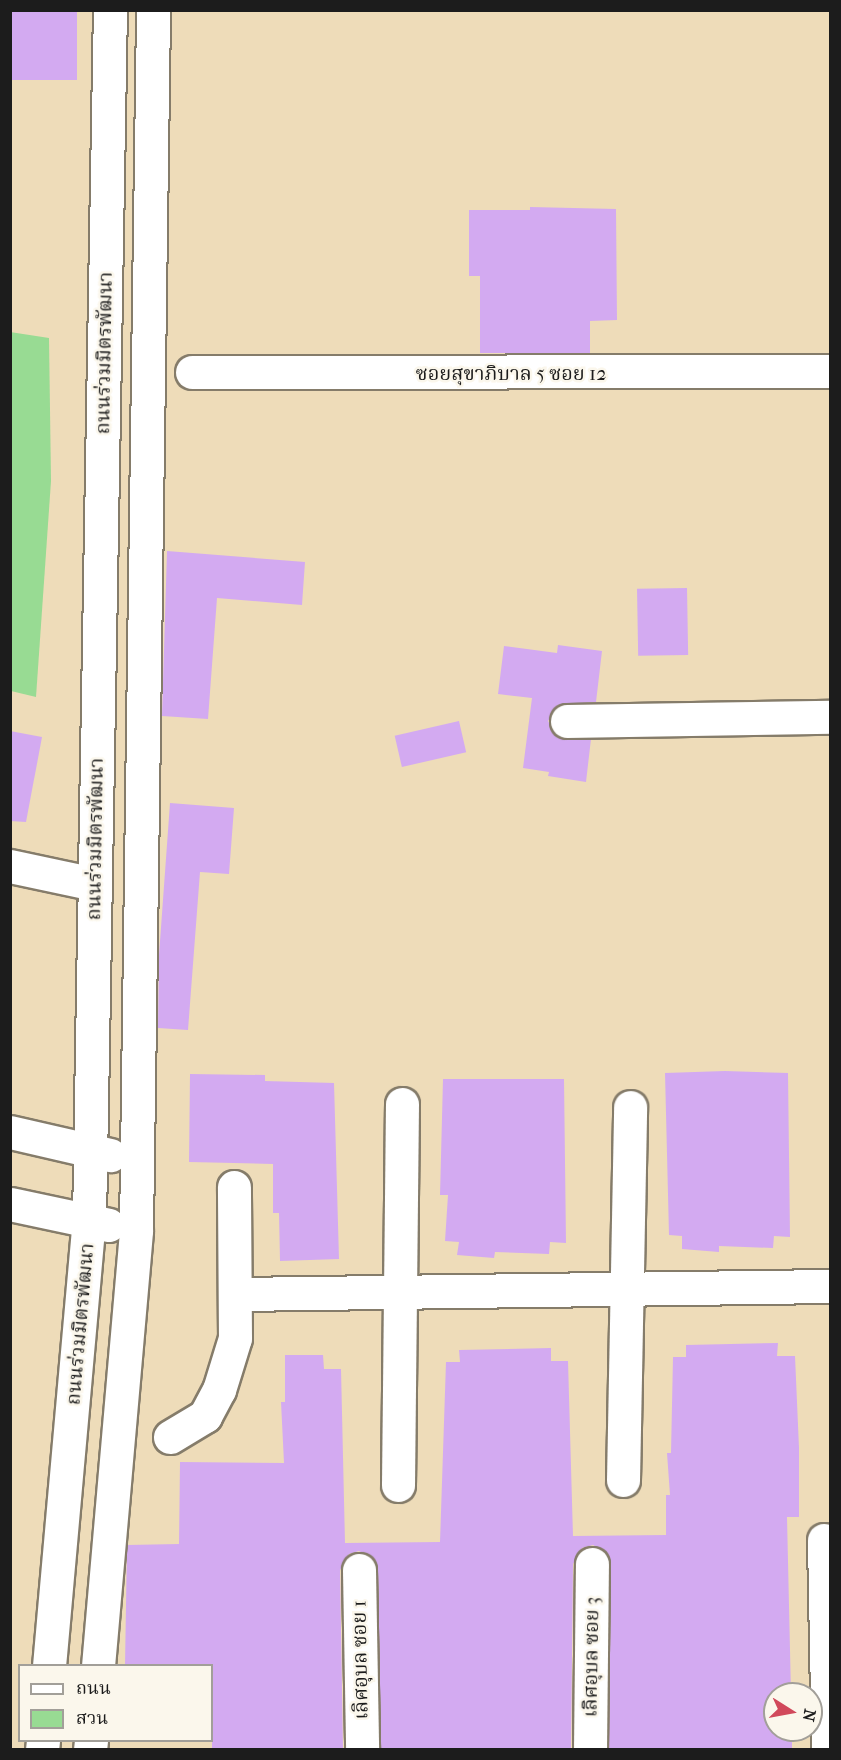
<!DOCTYPE html>
<html>
<head>
<meta charset="utf-8">
<style>
	body { margin:0 }
	#map { position:relative; width:841px; height:1760px; overflow:hidden; background:#eedcb9; font-family:"IM FELL French Canon","Noto Serif Thai",serif }
	div>[style] { position:absolute }
	[style*='--x'] { left:calc(var(--x)*1px); top:calc(var(--y)*1px); width:calc(var(--w)*1px); rotate:calc(var(--a)*1deg) }
	.green>* { inset:0; background:#98db93 }
	.building>* { inset:0; background:#d3aaf1; transform-origin:0 0 }
	.roads { filter:drop-shadow(2px 0 #857c6a) drop-shadow(-2px 0 #857c6a) drop-shadow(0 2px #857c6a) drop-shadow(0 -2px #857c6a) }
	.minor>* { height:33px; margin:-16.5px; padding:0 16.5px; transform-origin:16.5px; border-radius:16.5px; background:#fff }
	span { translate:-50% -50%; white-space:nowrap; text-align:center; line-height:1.15; -webkit-text-stroke:5px #fbf7ec; paint-order:stroke }
	.street-label { font-size:20px; color:#1c1c1c }
	.frame { position:absolute; inset:0; border:12px solid #1c1c1c; pointer-events:none }
	.legend { position:absolute; left:18px; top:1664px; width:195px; height:78px; box-sizing:border-box; background:#fbf7ec; border:2px solid #a29f99; margin:0; padding:8px 10px; list-style:none; font-size:18px; color:#1c1c1c }
	.legend li { display:flex; align-items:center; gap:12px; height:30px }
	.legend b { width:30px; border:2px solid #a29f99 }
	.north { position:absolute; left:763px; top:1682px; width:60px; height:60px; box-sizing:border-box; background:#fbf7ec; border:2px solid #a29f99; border-radius:50%; rotate:101deg; font-size:16px; font-weight:700; line-height:24px; text-align:center; color:#1c1c1c }
	.north::after { content:''; display:block; margin:auto; width:21px; height:27px; background:#d1495b; clip-path:polygon(50% 0,100% 100%,50% 72%,0 100%) }
</style>
</head>
<body>
<div id="map">
	<div class="green">
		<i style="clip-path:polygon(10px 332px,49px 338px,51px 481px,36px 697px,11px 691px)"></i>
	</div>
	<div class="building">
		<i style="left:10px;top:10px;width:67px;height:70px"></i>
		<i style="clip-path:polygon(530px 207px,616px 209px,617px 320px,590px 321px,590px 353px,480px 353px,480px 276px,469px 276px,469px 210px,530px 210px)"></i>
		<i style="clip-path:polygon(167px 551px,305px 562px,302px 605px,217px 598px,208px 719px,162px 716px)"></i>
		<i style="left:687px;top:588px;width:67px;height:50px;rotate:89deg"></i>
		<i style="clip-path:polygon(558px 645px,602px 651px,596px 702px,558px 705px,548px 721px,558px 738px,591px 739px,586px 782px,548px 776px,549px 772px,523px 768px,532px 698px,498px 694px,504px 646px,557px 653px)"></i>
		<i style="left:459px;top:721px;width:32px;height:66px;rotate:77deg"></i>
		<i style="clip-path:polygon(10px 731px,42px 737px,26px 822px,10px 821px)"></i>
		<i style="clip-path:polygon(170px 803px,234px 808px,229px 874px,200px 872px,188px 1030px,158px 1028px,159px 955px)"></i>
		<i style="clip-path:polygon(725px 1071px,788px 1073px,790px 1237px,774px 1236px,773px 1248px,719px 1246px,719px 1252px,682px 1249px,682px 1236px,669px 1235px,665px 1073px)"></i>
		<i style="clip-path:polygon(190px 1074px,265px 1075px,265px 1081px,334px 1083px,339px 1259px,280px 1261px,279px 1213px,273px 1213px,273px 1164px,189px 1162px)"></i>
		<i style="clip-path:polygon(443px 1079px,564px 1079px,566px 1243px,550px 1242px,549px 1254px,495px 1252px,494px 1258px,457px 1255px,459px 1242px,445px 1241px,448px 1195px,440px 1195px)"></i>
		<i style="clip-path:polygon(778px 1343px,777px 1356px,795px 1356px,799px 1448px,799px 1517px,787px 1517px,791px 1694px,775px 1694px,775px 1730px,792px 1730px,792px 1749px,609px 1749px,611px 1564px,608px 1554px,593px 1545px,582px 1548px,573px 1564px,571px 1749px,381px 1749px,378px 1570px,375px 1560px,359px 1551px,349px 1554px,340px 1570px,343px 1749px,212px 1749px,212px 1665px,125px 1665px,127px 1545px,179px 1544px,180px 1462px,284px 1463px,281px 1402px,285px 1402px,285px 1355px,323px 1355px,324px 1369px,341px 1369px,345px 1543px,440px 1542px,446px 1362px,460px 1362px,459px 1350px,551px 1348px,551px 1361px,568px 1361px,573px 1536px,666px 1535px,666px 1495px,670px 1495px,667px 1453px,671px 1453px,673px 1357px,686px 1357px,686px 1345px)"></i>
	</div>
	<div class="roads">
		<div class="minor">
			<i style="--x:192;--y:372;--w:638;--a:-0.09"></i>
			<i style="--x:567;--y:721;--w:263;--a:-0.9"></i>
			<i style="--x:10;--y:866;--w:86;--a:12.1"></i>
			<i style="--x:10;--y:1132;--w:103;--a:13"></i>
			<i style="--x:10;--y:1204;--w:101;--a:12"></i>
			<i style="--x:236;--y:1294;--w:594;--a:-0.77"></i>
			<i style="--x:170;--y:1437;--w:41;--a:-31"></i>
			<i style="--x:205;--y:1416;--w:30;--a:-62"></i>
			<i style="--x:219;--y:1390;--w:54;--a:-72.9"></i>
			<i style="--x:235;--y:1338;--w:151;--a:-90.4"></i>
			<i style="--x:623;--y:1480;--w:373;--a:-88.9"></i>
			<i style="--x:398;--y:1485;--w:381;--a:-89.4"></i>
			<i style="--x:824;--y:1540;--w:210;--a:88.9"></i>
			<i style="--x:359;--y:1570;--w:180;--a:89"></i>
			<i style="--x:49;--y:1666;--w:447;--a:-84.9"></i>
			<i style="--x:89;--y:1221;--w:1211;--a:-89.01"></i>
			<i style="--x:98;--y:1666;--w:438;--a:-85"></i>
			<i style="--x:136;--y:1230;--w:1220;--a:-89.2"></i>
			<i style="--x:42;--y:1750;--w:10;--a:-84"></i>
			<i style="--x:90;--y:1750;--w:10;--a:-84"></i>
			<i style="--x:590;--y:1750;--w:186;--a:-89.4"></i>
		</div>
	</div>
	<div class="street-label">
		<span style="left:104px;top:353px;rotate:-89deg">ถนนร่วมมิตรพัฒนา</span>
		<span style="left:511px;top:373px">ซอยสุขาภิบาล 5 ซอย 12</span>
		<span style="left:95px;top:839px;rotate:-89deg">ถนนร่วมมิตรพัฒนา</span>
		<span style="left:80px;top:1324px;rotate:-85deg">ถนนร่วมมิตรพัฒนา</span>
		<span style="left:591px;top:1657px;rotate:-89deg">เลิศอุบล ซอย 3</span>
		<span style="left:360px;top:1660px;rotate:-91deg">เลิศอุบล ซอย 1</span>
	</div>
	<div class="frame"></div>
	<ul class="legend">
	<li><b style="height:8px;background:#fff"></b>ถนน</li>
	<li><b style="height:16px;background:#98db93"></b>สวน</li>
	</ul>
	<div class="north">N</div>
</div>
</body>
</html>
